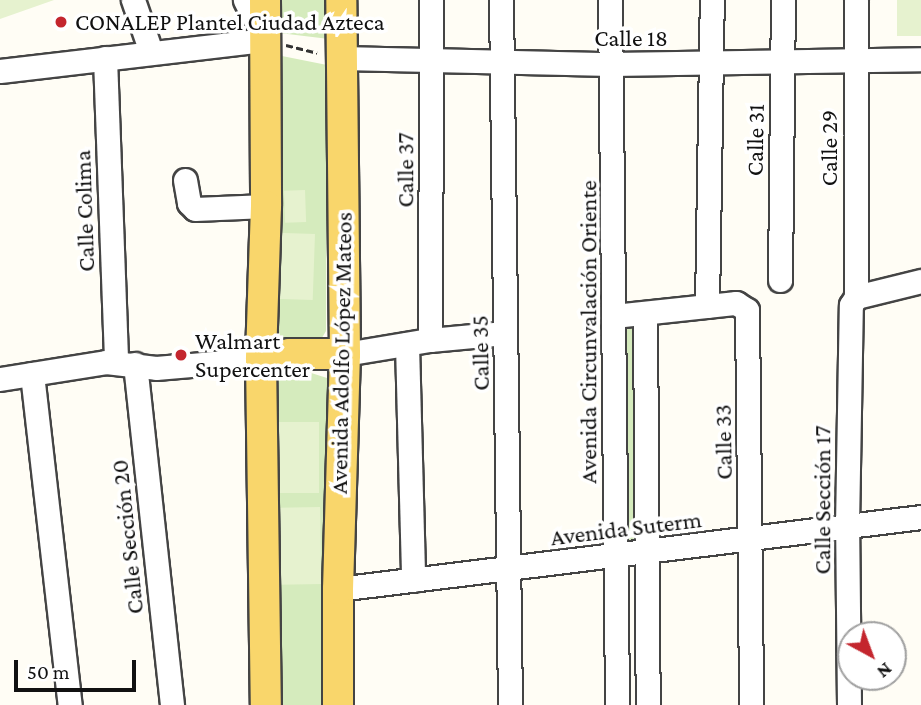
<!DOCTYPE html>
<html>
<head>
<meta charset="utf-8">
<style>
	body { margin:0 }
	#map { position:relative; width:921px; height:705px; overflow:hidden; background:#fffdf5; font-family:"Crimson Pro",serif }
	div>[style] { position:absolute }
	[style*='--x'] { left:calc(var(--x)*1px); top:calc(var(--y)*1px); width:calc(var(--w)*1px); rotate:calc(var(--a)*1deg) }
	.green>* { inset:0; background:#d5ebbd; transform-origin:0 0 }
	.pitch>* { inset:0; background:#e6f2cf; transform-origin:0 0 }
	.path>* { height:2.5px; margin-top:-1.25px; transform-origin:0; background:repeating-linear-gradient(90deg,#333 0 7px,transparent 0 10.5px) }
	.roads { filter:drop-shadow(2px 0 #444) drop-shadow(-2px 0 #444) drop-shadow(0 2px #444) drop-shadow(0 -2px #444) }
	.minor>* { height:23px; margin:-11.5px; padding:0 11.5px; transform-origin:11.5px; border-radius:11.5px; background:#fff }
	.major>* { height:30px; margin:-15px; padding:0 15px; transform-origin:15px; border-radius:15px; background:#f9d66b }
	.dots>* { width:19px; height:19px; translate:-50% -50%; box-sizing:border-box; border:4px solid #fff; border-radius:50% }
	span { translate:-50% -50%; white-space:nowrap; text-align:center; line-height:1.15; -webkit-text-stroke:7px #fff; paint-order:stroke }
	.poi-label { font-size:24px; color:#111 }
	.left { translate:0 -50%; text-align:left }
	.street-label { font-size:24px; color:#111 }
	.north { position:absolute; left:837px; top:621px; width:70px; height:70px; box-sizing:border-box; background:#fff; border:2px solid #a0a0a0; border-radius:50%; rotate:139deg; font-size:19px; font-weight:700; line-height:28px; text-align:center; color:#111 }
	.north::after { content:''; display:block; margin:auto; width:24px; height:32px; background:#c4262e; clip-path:polygon(50% 0,100% 100%,50% 72%,0 100%) }
	.scale { position:absolute; left:14px; top:660px; width:122px; height:32px; box-sizing:border-box; border:4px solid #111; border-top:0; padding-left:9px; font-size:21px; line-height:24px; white-space:nowrap; color:#111; -webkit-text-stroke:5px #fff; paint-order:stroke }
</style>
</head>
<body>
<div id="map">
	<div class="green">
		<i style="clip-path:polygon(271px 0,328px 0,329px 39px,271px 32px)"></i>
		<i style="clip-path:polygon(272px 54px,327px 65px,326px 331px,310px 358px,275px 348px)"></i>
		<i style="left:622px;top:325px;width:17px;height:218px"></i>
		<i style="clip-path:polygon(305px 371px,327px 378px,328px 705px,279px 705px,278px 381px)"></i>
	</div>
	<div class="pitch">
		<i style="clip-path:polygon(0 0,54px 0,0 19px)"></i>
		<i style="left:897px;top:0;width:24px;height:36px"></i>
		<i style="left:305px;top:190px;width:32px;height:21px;rotate:88deg"></i>
		<i style="left:315px;top:234px;width:66px;height:38px;rotate:92deg"></i>
		<i style="left:278px;top:422px;width:41px;height:71px"></i>
		<i style="left:320px;top:507px;width:77px;height:42px;rotate:89deg"></i>
	</div>
	<div class="path">
		<i style="--x:286;--y:45;--w:32;--a:14"></i>
	</div>
	<div class="roads">
		<div class="minor">
			<i style="--x:133;--y:0;--w:55;--a:70.9"></i>
			<i style="--x:501;--y:0;--w:705;--a:89.27"></i>
			<i style="--x:610;--y:0;--w:705;--a:89.43"></i>
			<i style="--x:105;--y:58;--w:304;--a:87.9"></i>
			<i style="--x:341;--y:58;--w:270;--a:1.3"></i>
			<i style="--x:611;--y:64;--w:310;--a:-0.9"></i>
			<i style="--x:0;--y:71;--w:267;--a:-6.7"></i>
			<i style="--x:265;--y:40;--w:45;--a:-116.6"></i>
			<i style="--x:185;--y:180;--w:23;--a:80"></i>
			<i style="--x:189;--y:203;--w:8;--a:45"></i>
			<i style="--x:195;--y:209;--w:71;--a:-2.4"></i>
			<i style="--x:780;--y:280;--w:280;--a:-89.4"></i>
			<i style="--x:856;--y:297;--w:67;--a:-13.8"></i>
			<i style="--x:707;--y:306;--w:306;--a:-89.1"></i>
			<i style="--x:645;--y:313;--w:392;--a:89.6"></i>
			<i style="--x:614;--y:316;--w:123;--a:-6.1"></i>
			<i style="--x:736;--y:303;--w:13;--a:32"></i>
			<i style="--x:747;--y:310;--w:395;--a:89.4"></i>
			<i style="--x:430;--y:340;--w:340;--a:-89.8"></i>
			<i style="--x:407;--y:344;--w:236;--a:88.5"></i>
			<i style="--x:345;--y:354;--w:86;--a:-9.4"></i>
			<i style="--x:430;--y:340;--w:75;--a:-5.3"></i>
			<i style="--x:135;--y:364;--w:343;--a:83.8"></i>
			<i style="--x:32;--y:374;--w:333;--a:83.5"></i>
			<i style="--x:0;--y:379;--w:107;--a:-9.1"></i>
			<i style="--x:106;--y:362;--w:50;--a:6.8"></i>
			<i style="--x:156;--y:368;--w:105;--a:-4.9"></i>
			<i style="--x:338;--y:589;--w:587;--a:-7.04"></i>
			<i style="--x:849;--y:705;--w:179;--a:-90.6"></i>
			<i style="--x:847;--y:526;--w:221;--a:-89"></i>
			<i style="--x:851;--y:305;--w:9;--a:-58"></i>
			<i style="--x:856;--y:297;--w:297;--a:-90"></i>
		</div>
		<div class="major">
			<i style="--x:265;--y:0;--w:206;--a:89.7"></i>
			<i style="--x:266;--y:206;--w:153;--a:91.9"></i>
			<i style="--x:261;--y:359;--w:346;--a:89.2"></i>
			<i style="--x:261;--y:359;--w:29;--a:-10"></i>
			<i style="--x:290;--y:354;--w:55;--a:0"></i>
			<i style="--x:338;--y:705;--w:116;--a:-90"></i>
			<i style="--x:338;--y:589;--w:235;--a:-88.3"></i>
			<i style="--x:345;--y:354;--w:354;--a:-90.6"></i>
		</div>
	</div>
	<div class="dots">
		<i style="left:61px;top:22px;background:#c4262e"></i>
		<i style="left:181px;top:355px;background:#c4262e"></i>
	</div>
	<div class="poi-label">
		<span class="left" style="left:75px;top:22px">CONALEP Plantel Ciudad Azteca</span>
		<span class="left" style="left:195px;top:355px">Walmart<br>Supercenter</span>
	</div>
	<div class="street-label">
		<span style="left:631px;top:38px">Calle 18</span>
		<span style="left:755px;top:140px;rotate:-89deg">Calle 31</span>
		<span style="left:829px;top:148px;rotate:-90deg">Calle 29</span>
		<span style="left:405px;top:170px;rotate:-90deg">Calle 37</span>
		<span style="left:84px;top:211px;rotate:-92deg">Calle Colima</span>
		<span style="left:588px;top:332px;rotate:-90deg">Avenida Circunvalación Oriente</span>
		<span style="left:341px;top:353px;rotate:-89deg">Avenida Adolfo López Mateos</span>
		<span style="left:480px;top:353px;rotate:-91deg">Calle 35</span>
		<span style="left:723px;top:442px;rotate:-91deg">Calle 33</span>
		<span style="left:822px;top:500px;rotate:-90deg">Calle Sección 17</span>
		<span style="left:626px;top:528px;rotate:-7deg">Avenida Suterm</span>
		<span style="left:127px;top:537px;rotate:-96deg">Calle Sección 20</span>
	</div>
	<div class="north">N</div>
	<div class="scale">50 m</div>
</div>
</body>
</html>
